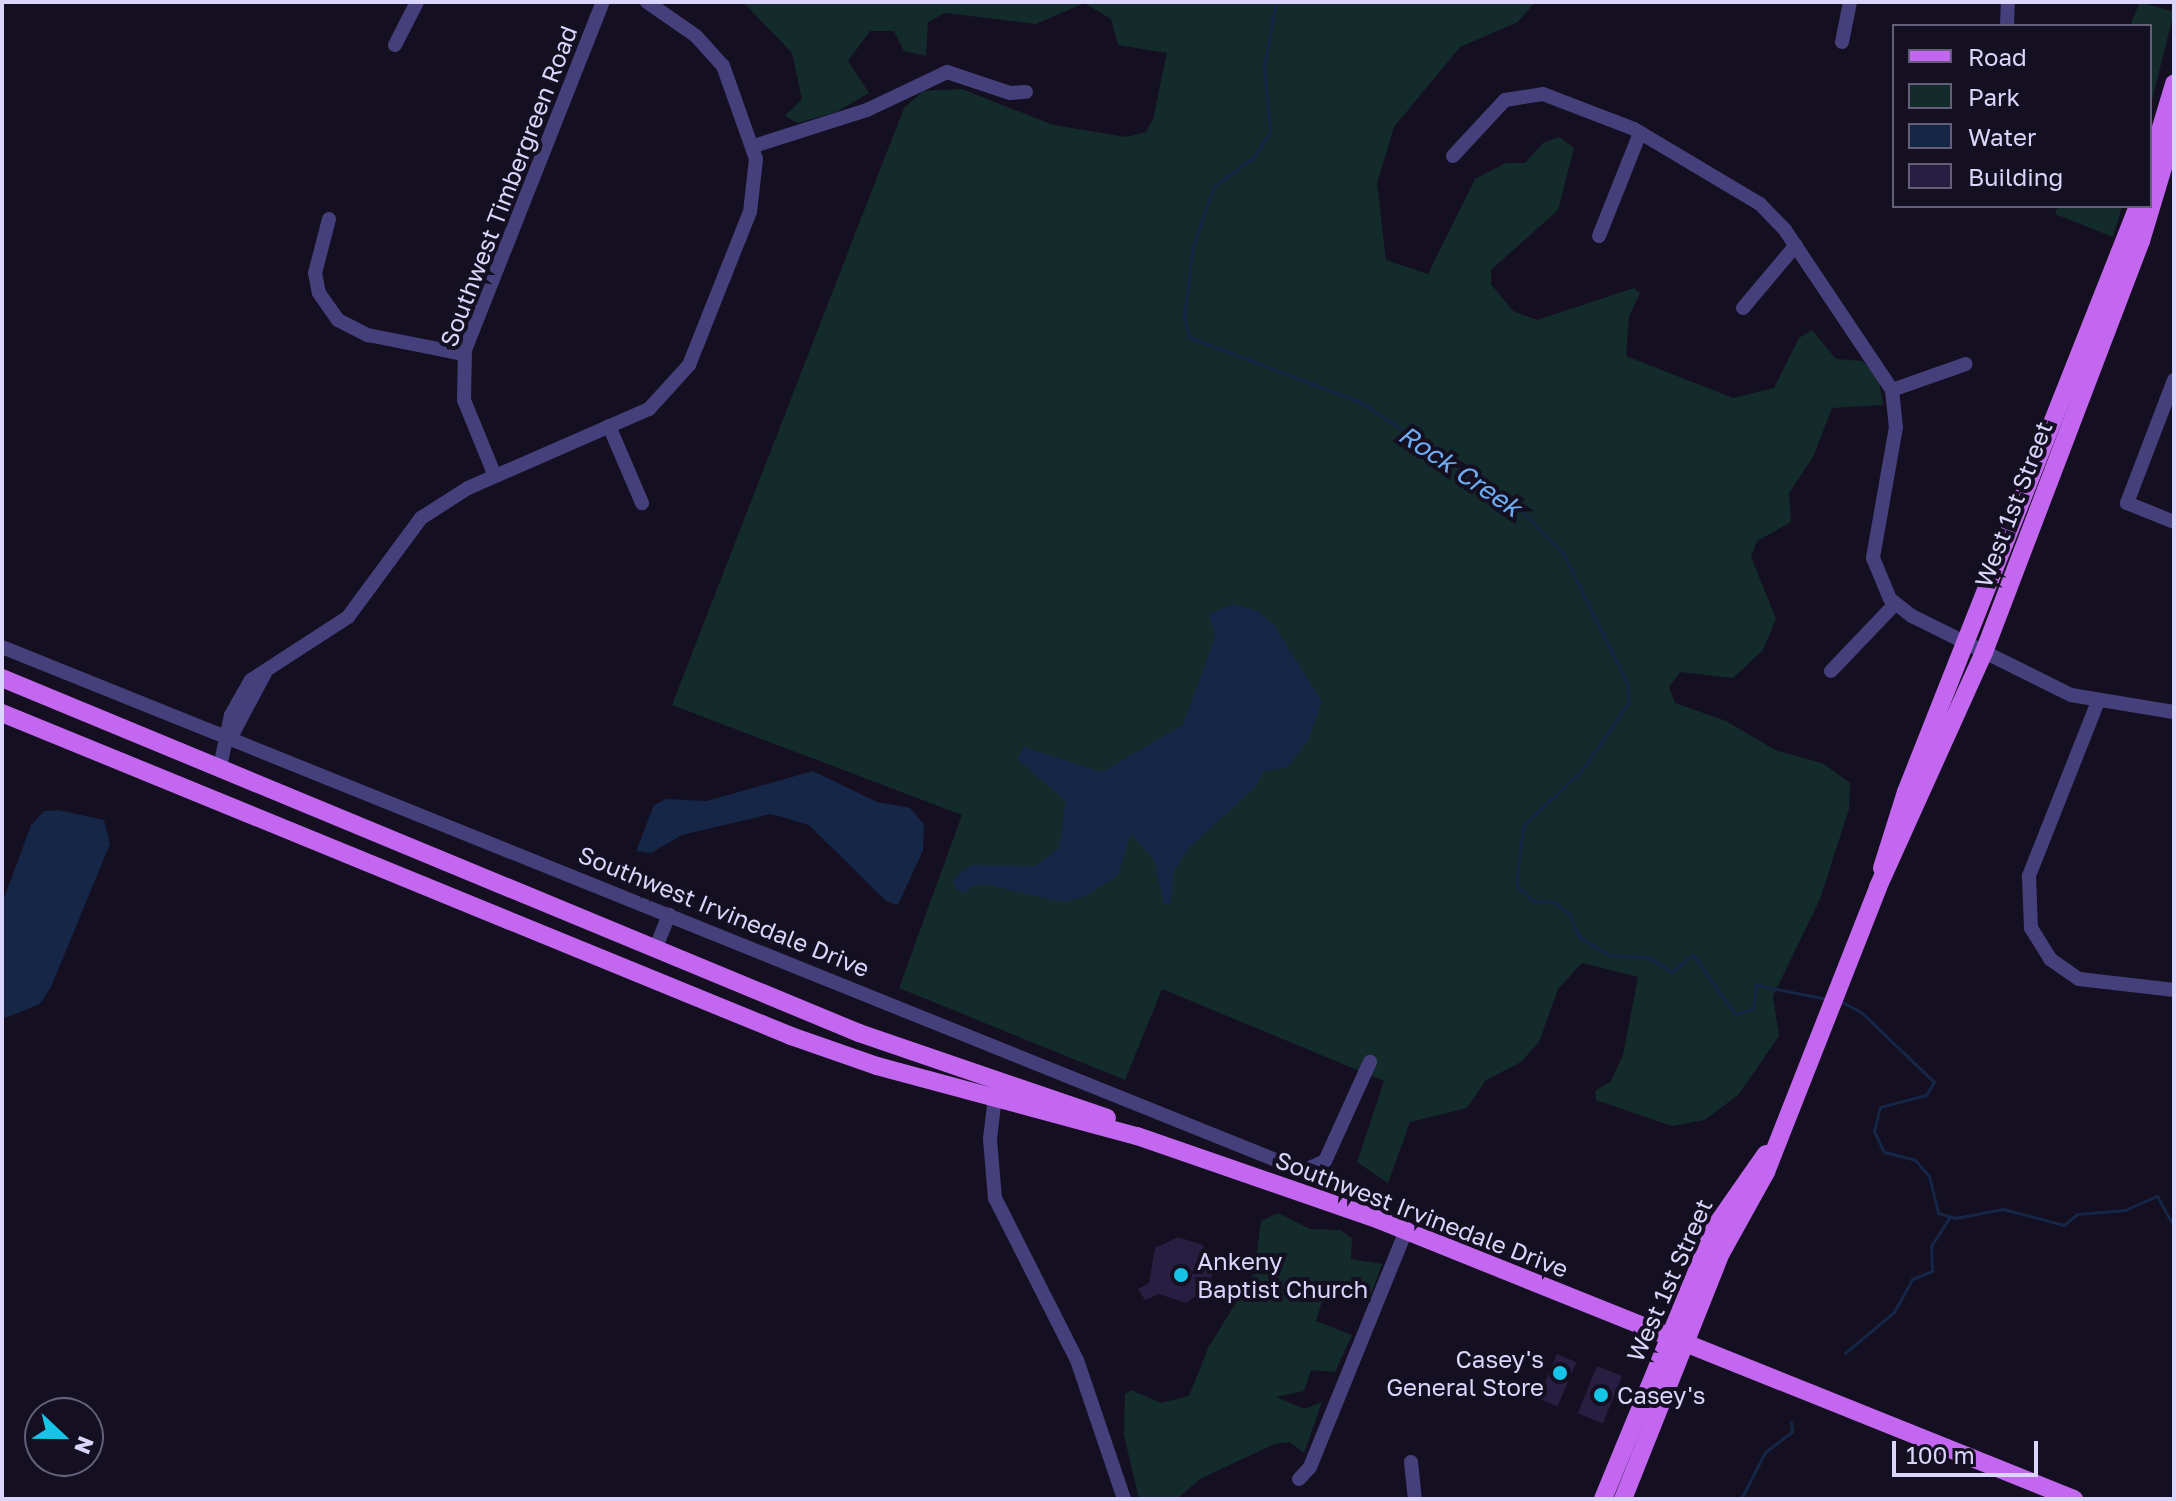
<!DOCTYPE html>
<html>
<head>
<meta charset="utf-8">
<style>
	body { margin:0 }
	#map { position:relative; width:2176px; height:1501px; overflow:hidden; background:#141022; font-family:"Golos Text",sans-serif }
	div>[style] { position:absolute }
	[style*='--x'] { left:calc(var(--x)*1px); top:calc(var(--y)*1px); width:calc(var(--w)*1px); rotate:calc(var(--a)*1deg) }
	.green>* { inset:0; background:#142b2b }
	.water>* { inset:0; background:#152647 }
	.stream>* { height:3px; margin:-1.5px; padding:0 1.5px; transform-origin:1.5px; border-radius:1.5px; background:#152647 }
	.building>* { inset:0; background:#271e41; transform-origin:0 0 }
	.minor>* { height:14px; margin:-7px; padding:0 7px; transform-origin:7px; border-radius:7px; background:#45407c }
	.major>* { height:18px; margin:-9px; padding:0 9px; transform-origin:9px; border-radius:9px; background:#c467f0 }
	.dots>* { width:22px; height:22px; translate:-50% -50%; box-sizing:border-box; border:4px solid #141022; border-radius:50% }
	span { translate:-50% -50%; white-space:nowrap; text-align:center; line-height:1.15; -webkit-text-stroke:8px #141022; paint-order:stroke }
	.street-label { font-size:24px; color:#dbd5fb }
	.poi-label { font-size:24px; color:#dbd5fb }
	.left { translate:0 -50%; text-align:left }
	.right { translate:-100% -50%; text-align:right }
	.water-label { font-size:26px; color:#6dacf1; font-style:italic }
	.frame { position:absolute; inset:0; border:4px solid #dbd5fb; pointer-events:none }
	.legend { position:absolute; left:1892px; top:24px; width:260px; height:184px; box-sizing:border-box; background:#141022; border:2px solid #645f79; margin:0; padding:10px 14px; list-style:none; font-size:24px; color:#dbd5fb }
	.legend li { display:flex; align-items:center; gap:16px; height:40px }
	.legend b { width:40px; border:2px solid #645f79 }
	.north { position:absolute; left:24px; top:1397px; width:80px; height:80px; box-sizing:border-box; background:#141022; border:2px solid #645f79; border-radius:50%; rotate:112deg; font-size:22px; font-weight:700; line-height:32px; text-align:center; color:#dbd5fb }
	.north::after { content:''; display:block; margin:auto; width:28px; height:36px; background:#16c5e6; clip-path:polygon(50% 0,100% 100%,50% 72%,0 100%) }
	.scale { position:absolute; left:1892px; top:1441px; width:146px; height:36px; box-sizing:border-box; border:4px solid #dbd5fb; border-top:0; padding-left:10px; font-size:24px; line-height:28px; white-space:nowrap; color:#dbd5fb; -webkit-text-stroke:6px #141022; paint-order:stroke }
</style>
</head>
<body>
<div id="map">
	<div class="green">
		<i style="clip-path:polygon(743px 2px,1535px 2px,1518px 22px,1460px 47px,1394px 127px,1377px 183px,1386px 260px,1428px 274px,1475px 179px,1506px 163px,1525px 163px,1543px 143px,1559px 137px,1574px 148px,1558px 210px,1491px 270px,1491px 284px,1513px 311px,1537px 320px,1634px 288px,1640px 293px,1629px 316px,1626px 356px,1733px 398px,1774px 388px,1799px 338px,1812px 330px,1836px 359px,1862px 361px,1878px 375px,1883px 405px,1832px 408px,1813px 457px,1789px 493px,1791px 522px,1757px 541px,1751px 557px,1776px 619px,1763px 650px,1733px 678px,1680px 672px,1669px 687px,1675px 703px,1726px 721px,1775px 750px,1824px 764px,1850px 783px,1849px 809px,1820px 899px,1773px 996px,1779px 1036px,1739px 1094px,1705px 1120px,1672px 1126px,1596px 1100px,1595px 1091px,1611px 1081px,1623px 1055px,1638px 977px,1582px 963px,1558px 989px,1539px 1042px,1521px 1062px,1486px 1080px,1467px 1108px,1410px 1122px,1388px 1183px,1357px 1162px,1384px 1081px,1162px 989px,1125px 1080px,899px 988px,962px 815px,672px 705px,904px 108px,923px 91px,962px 89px,1053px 125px,1126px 137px,1146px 132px,1153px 119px,1167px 53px,1118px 45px,1111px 19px,1084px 3px,1036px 24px,945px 13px,928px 22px,926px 56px,904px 51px,894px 31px,870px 31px,848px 61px,869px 93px,836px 112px,798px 123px,785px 116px,802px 99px,792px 53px)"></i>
		<i style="clip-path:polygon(2140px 2px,2174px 12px,2150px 108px,2150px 26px,2130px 26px)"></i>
		<i style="clip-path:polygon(2058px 206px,2122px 206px,2113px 237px,2055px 214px)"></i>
		<i style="clip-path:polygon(1278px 1213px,1310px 1229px,1340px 1230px,1352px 1238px,1351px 1259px,1382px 1264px,1370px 1297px,1340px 1286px,1323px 1298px,1316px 1321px,1352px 1335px,1335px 1372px,1311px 1370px,1304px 1391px,1276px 1397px,1304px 1409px,1322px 1402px,1304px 1453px,1290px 1442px,1274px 1444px,1200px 1479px,1177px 1499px,1139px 1499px,1124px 1435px,1125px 1394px,1131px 1390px,1161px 1403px,1189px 1396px,1208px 1348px,1254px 1273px,1261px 1221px)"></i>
	</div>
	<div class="water">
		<i style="clip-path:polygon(1233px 604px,1258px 611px,1273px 624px,1322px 702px,1308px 740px,1288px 767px,1263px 772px,1256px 786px,1190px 847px,1174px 870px,1170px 905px,1164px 904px,1154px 860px,1131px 833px,1118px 875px,1086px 896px,1063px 902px,989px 885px,974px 885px,965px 893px,956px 889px,953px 880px,971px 865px,1035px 866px,1059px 848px,1066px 801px,1017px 759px,1024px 747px,1102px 772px,1183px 725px,1215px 637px,1209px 614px)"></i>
		<i style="clip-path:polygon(813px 771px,877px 802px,910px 808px,924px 824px,923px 850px,898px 905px,886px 901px,809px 825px,771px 814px,682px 835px,651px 853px,636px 851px,654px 805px,666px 799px,707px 801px)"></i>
		<i style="clip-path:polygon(59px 810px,104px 820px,110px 844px,51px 987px,40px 1004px,2px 1019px,2px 904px,31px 825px,44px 811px)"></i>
	</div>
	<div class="stream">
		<i style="--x:1276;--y:2;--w:65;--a:100.6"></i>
		<i style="--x:1264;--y:66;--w:66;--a:84.8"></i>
		<i style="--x:1270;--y:132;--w:30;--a:123"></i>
		<i style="--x:1254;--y:157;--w:49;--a:144.1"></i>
		<i style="--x:1214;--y:186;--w:64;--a:109.3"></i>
		<i style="--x:1193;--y:246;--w:72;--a:97.2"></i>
		<i style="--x:1184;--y:317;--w:21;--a:76"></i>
		<i style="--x:1189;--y:337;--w:183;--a:20.8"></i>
		<i style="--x:1360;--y:402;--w:184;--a:33.3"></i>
		<i style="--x:1514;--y:503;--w:70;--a:45.6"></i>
		<i style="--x:1563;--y:553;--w:145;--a:63.8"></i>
		<i style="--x:1627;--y:683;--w:20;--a:87"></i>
		<i style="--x:1628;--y:703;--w:81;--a:124.5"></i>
		<i style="--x:1582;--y:770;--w:81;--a:136.5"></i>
		<i style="--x:1523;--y:826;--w:59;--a:96.8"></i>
		<i style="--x:1516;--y:885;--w:23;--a:43"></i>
		<i style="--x:1533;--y:901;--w:20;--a:3"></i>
		<i style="--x:1553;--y:902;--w:19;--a:35"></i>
		<i style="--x:1569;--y:913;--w:26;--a:67"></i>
		<i style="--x:1579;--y:937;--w:35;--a:31"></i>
		<i style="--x:1609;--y:955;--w:39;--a:3"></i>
		<i style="--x:1648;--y:957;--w:27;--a:33"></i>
		<i style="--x:1671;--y:972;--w:28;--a:-38"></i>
		<i style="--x:1693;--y:955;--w:72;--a:54.6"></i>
		<i style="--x:1735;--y:1014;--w:19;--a:-16"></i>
		<i style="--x:1753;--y:1009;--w:24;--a:-83"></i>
		<i style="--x:1756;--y:985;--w:72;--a:11.2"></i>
		<i style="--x:1842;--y:1002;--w:21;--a:28"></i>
		<i style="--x:1861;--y:1012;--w:101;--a:43.8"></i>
		<i style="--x:1934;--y:1082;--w:15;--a:122"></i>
		<i style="--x:1926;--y:1095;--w:48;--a:165.4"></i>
		<i style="--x:1880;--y:1107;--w:25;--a:104"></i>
		<i style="--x:1874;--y:1131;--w:23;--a:65"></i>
		<i style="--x:1884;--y:1152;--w:32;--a:14"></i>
		<i style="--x:1915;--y:1160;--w:21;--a:49"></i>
		<i style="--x:1929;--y:1176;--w:38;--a:76"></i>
		<i style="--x:1938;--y:1213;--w:18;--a:16"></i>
		<i style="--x:1955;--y:1218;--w:49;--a:-10.6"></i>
		<i style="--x:2003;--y:1209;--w:63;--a:14.7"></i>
		<i style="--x:2064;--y:1225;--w:17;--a:-40"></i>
		<i style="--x:2077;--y:1214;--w:48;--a:-4.8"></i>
		<i style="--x:2125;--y:1210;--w:35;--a:-24"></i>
		<i style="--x:2157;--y:1196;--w:35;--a:61"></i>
		<i style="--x:1845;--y:1353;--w:64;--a:-39.9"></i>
		<i style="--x:1894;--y:1312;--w:38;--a:-61"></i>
		<i style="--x:1912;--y:1279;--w:22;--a:-22"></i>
		<i style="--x:1932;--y:1271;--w:25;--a:-92"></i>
		<i style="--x:1931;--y:1246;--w:33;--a:-57"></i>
		<i style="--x:1741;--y:1499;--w:53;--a:-62.9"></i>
		<i style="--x:1765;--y:1452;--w:34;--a:-37"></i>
		<i style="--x:1792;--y:1432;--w:10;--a:-96"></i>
	</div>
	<div class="building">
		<i style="clip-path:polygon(1178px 1237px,1203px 1245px,1215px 1267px,1208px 1287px,1186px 1303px,1159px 1294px,1145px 1300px,1138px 1289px,1149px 1283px,1155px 1248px)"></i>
		<i style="left:1557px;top:1354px;width:21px;height:48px;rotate:23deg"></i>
		<i style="left:1597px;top:1366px;width:27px;height:51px;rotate:22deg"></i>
	</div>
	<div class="minor">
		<i style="--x:2007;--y:26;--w:24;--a:-88"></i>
		<i style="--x:1842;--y:42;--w:41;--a:-78.7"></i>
		<i style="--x:395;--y:45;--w:48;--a:-62.9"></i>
		<i style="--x:754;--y:146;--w:119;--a:-17.7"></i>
		<i style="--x:867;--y:110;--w:89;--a:-25.4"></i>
		<i style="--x:947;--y:72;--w:66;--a:18.4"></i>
		<i style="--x:1010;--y:93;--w:16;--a:-4"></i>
		<i style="--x:1453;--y:156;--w:76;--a:-47.1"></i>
		<i style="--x:1505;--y:100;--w:38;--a:-9"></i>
		<i style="--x:1543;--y:94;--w:97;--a:21"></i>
		<i style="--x:1634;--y:129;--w:147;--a:30.8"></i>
		<i style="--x:1760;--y:204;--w:36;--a:46"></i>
		<i style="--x:1785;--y:230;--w:192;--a:56.2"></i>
		<i style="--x:1892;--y:390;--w:37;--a:84"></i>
		<i style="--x:1896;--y:427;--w:133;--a:100"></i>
		<i style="--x:1873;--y:558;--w:44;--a:67.5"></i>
		<i style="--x:1890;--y:599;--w:28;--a:38"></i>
		<i style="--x:1912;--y:616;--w:178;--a:26.4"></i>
		<i style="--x:2071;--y:695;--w:104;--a:9.4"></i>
		<i style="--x:329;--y:219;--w:56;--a:104.5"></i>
		<i style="--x:315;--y:273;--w:20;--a:79"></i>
		<i style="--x:319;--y:293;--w:33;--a:55"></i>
		<i style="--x:338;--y:320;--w:34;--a:27"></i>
		<i style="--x:368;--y:335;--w:98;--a:11.2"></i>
		<i style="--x:1599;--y:236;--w:111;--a:-68.3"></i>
		<i style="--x:1743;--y:308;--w:82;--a:-49.9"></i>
		<i style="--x:2174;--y:380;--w:132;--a:110.9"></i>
		<i style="--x:2127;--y:503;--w:51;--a:22"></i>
		<i style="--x:1892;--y:390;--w:78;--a:-19.4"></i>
		<i style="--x:609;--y:426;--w:84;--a:66.8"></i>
		<i style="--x:495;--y:476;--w:82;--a:-112.2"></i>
		<i style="--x:464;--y:400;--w:50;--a:-88.9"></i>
		<i style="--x:465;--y:350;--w:374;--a:-68.4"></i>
		<i style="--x:2;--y:647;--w:1403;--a:21.94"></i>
		<i style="--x:1303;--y:1171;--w:24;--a:-24"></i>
		<i style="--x:1325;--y:1161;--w:109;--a:-65.6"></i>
		<i style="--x:1831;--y:671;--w:93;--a:-46.3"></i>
		<i style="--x:2097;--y:704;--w:185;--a:111.6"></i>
		<i style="--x:2029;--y:876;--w:52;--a:87.8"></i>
		<i style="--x:2031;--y:928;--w:36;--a:58"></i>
		<i style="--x:2050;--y:959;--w:35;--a:35"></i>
		<i style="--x:2079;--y:979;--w:96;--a:6.6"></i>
		<i style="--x:230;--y:739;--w:75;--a:-62.1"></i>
		<i style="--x:220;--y:767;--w:53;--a:-78.1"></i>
		<i style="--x:231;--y:715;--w:40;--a:-60.3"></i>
		<i style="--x:251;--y:680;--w:116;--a:-33"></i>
		<i style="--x:348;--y:617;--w:123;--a:-53.6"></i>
		<i style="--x:421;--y:518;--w:56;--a:-32.6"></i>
		<i style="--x:468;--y:488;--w:197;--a:-23.6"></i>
		<i style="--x:649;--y:409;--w:59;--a:-47.7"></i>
		<i style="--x:689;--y:365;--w:165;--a:-68.3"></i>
		<i style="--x:750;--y:212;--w:53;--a:-83.5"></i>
		<i style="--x:756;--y:159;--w:99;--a:-109.5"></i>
		<i style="--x:723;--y:66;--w:40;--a:-132"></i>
		<i style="--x:696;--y:36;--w:60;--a:-145.2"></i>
		<i style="--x:656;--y:947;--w:35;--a:-68"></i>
		<i style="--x:996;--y:1088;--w:51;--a:96.7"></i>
		<i style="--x:990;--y:1139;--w:59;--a:85.2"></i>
		<i style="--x:995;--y:1198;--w:182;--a:63.2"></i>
		<i style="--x:1077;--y:1360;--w:147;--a:71.3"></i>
		<i style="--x:1411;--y:1462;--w:37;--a:84"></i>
		<i style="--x:1299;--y:1479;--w:16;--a:-47"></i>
		<i style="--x:1310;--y:1467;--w:256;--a:-67.9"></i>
	</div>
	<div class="major">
		<i style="--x:2150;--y:164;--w:84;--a:-73.3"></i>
		<i style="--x:2;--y:678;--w:928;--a:22.5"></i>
		<i style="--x:859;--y:1033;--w:262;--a:18.9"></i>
		<i style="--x:2;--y:713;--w:853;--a:22.26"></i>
		<i style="--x:791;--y:1036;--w:91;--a:19.2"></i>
		<i style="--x:877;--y:1066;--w:269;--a:15.1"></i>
		<i style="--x:1137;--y:1136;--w:256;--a:19.1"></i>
		<i style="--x:1379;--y:1220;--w:749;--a:21.87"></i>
		<i style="--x:1882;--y:868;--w:80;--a:-72.5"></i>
		<i style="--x:1906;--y:792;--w:630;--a:-68.4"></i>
		<i style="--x:1603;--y:1499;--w:294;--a:-67.6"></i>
		<i style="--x:1715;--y:1227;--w:89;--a:-55.1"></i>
		<i style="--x:1623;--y:1499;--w:265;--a:-68.3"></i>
		<i style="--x:1721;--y:1253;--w:93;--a:-60.9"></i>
		<i style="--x:1766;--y:1172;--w:306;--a:-68.5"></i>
		<i style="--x:1878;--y:887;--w:258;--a:-65.7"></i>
		<i style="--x:1984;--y:652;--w:440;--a:-69.1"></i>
		<i style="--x:2141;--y:241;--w:115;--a:-73.3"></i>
	</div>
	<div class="dots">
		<i style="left:1181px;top:1275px;background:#16c5e6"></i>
		<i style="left:1560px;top:1373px;background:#16c5e6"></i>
		<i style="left:1601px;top:1395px;background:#16c5e6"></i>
	</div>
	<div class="street-label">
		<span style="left:508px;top:186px;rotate:-69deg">Southwest Timbergreen Road</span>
		<span style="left:2013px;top:504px;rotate:-69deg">West 1st Street</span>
		<span style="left:724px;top:911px;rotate:22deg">Southwest Irvinedale Drive</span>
		<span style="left:1422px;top:1214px;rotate:21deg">Southwest Irvinedale Drive</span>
		<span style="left:1669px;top:1280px;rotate:-66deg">West 1st Street</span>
	</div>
	<div class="poi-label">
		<span class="left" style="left:1197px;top:1275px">Ankeny<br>Baptist Church</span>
		<span class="right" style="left:1544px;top:1373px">Casey's<br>General Store</span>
		<span class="left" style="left:1617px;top:1395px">Casey's</span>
	</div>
	<div class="water-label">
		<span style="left:1460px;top:471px;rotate:34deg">Rock Creek</span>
	</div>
	<div class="frame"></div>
	<ul class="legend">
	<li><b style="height:10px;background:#c467f0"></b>Road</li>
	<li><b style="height:22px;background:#142b2b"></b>Park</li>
	<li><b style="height:22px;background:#152647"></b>Water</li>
	<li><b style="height:22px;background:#271e41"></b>Building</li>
	</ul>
	<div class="north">N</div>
	<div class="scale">100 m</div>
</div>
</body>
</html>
